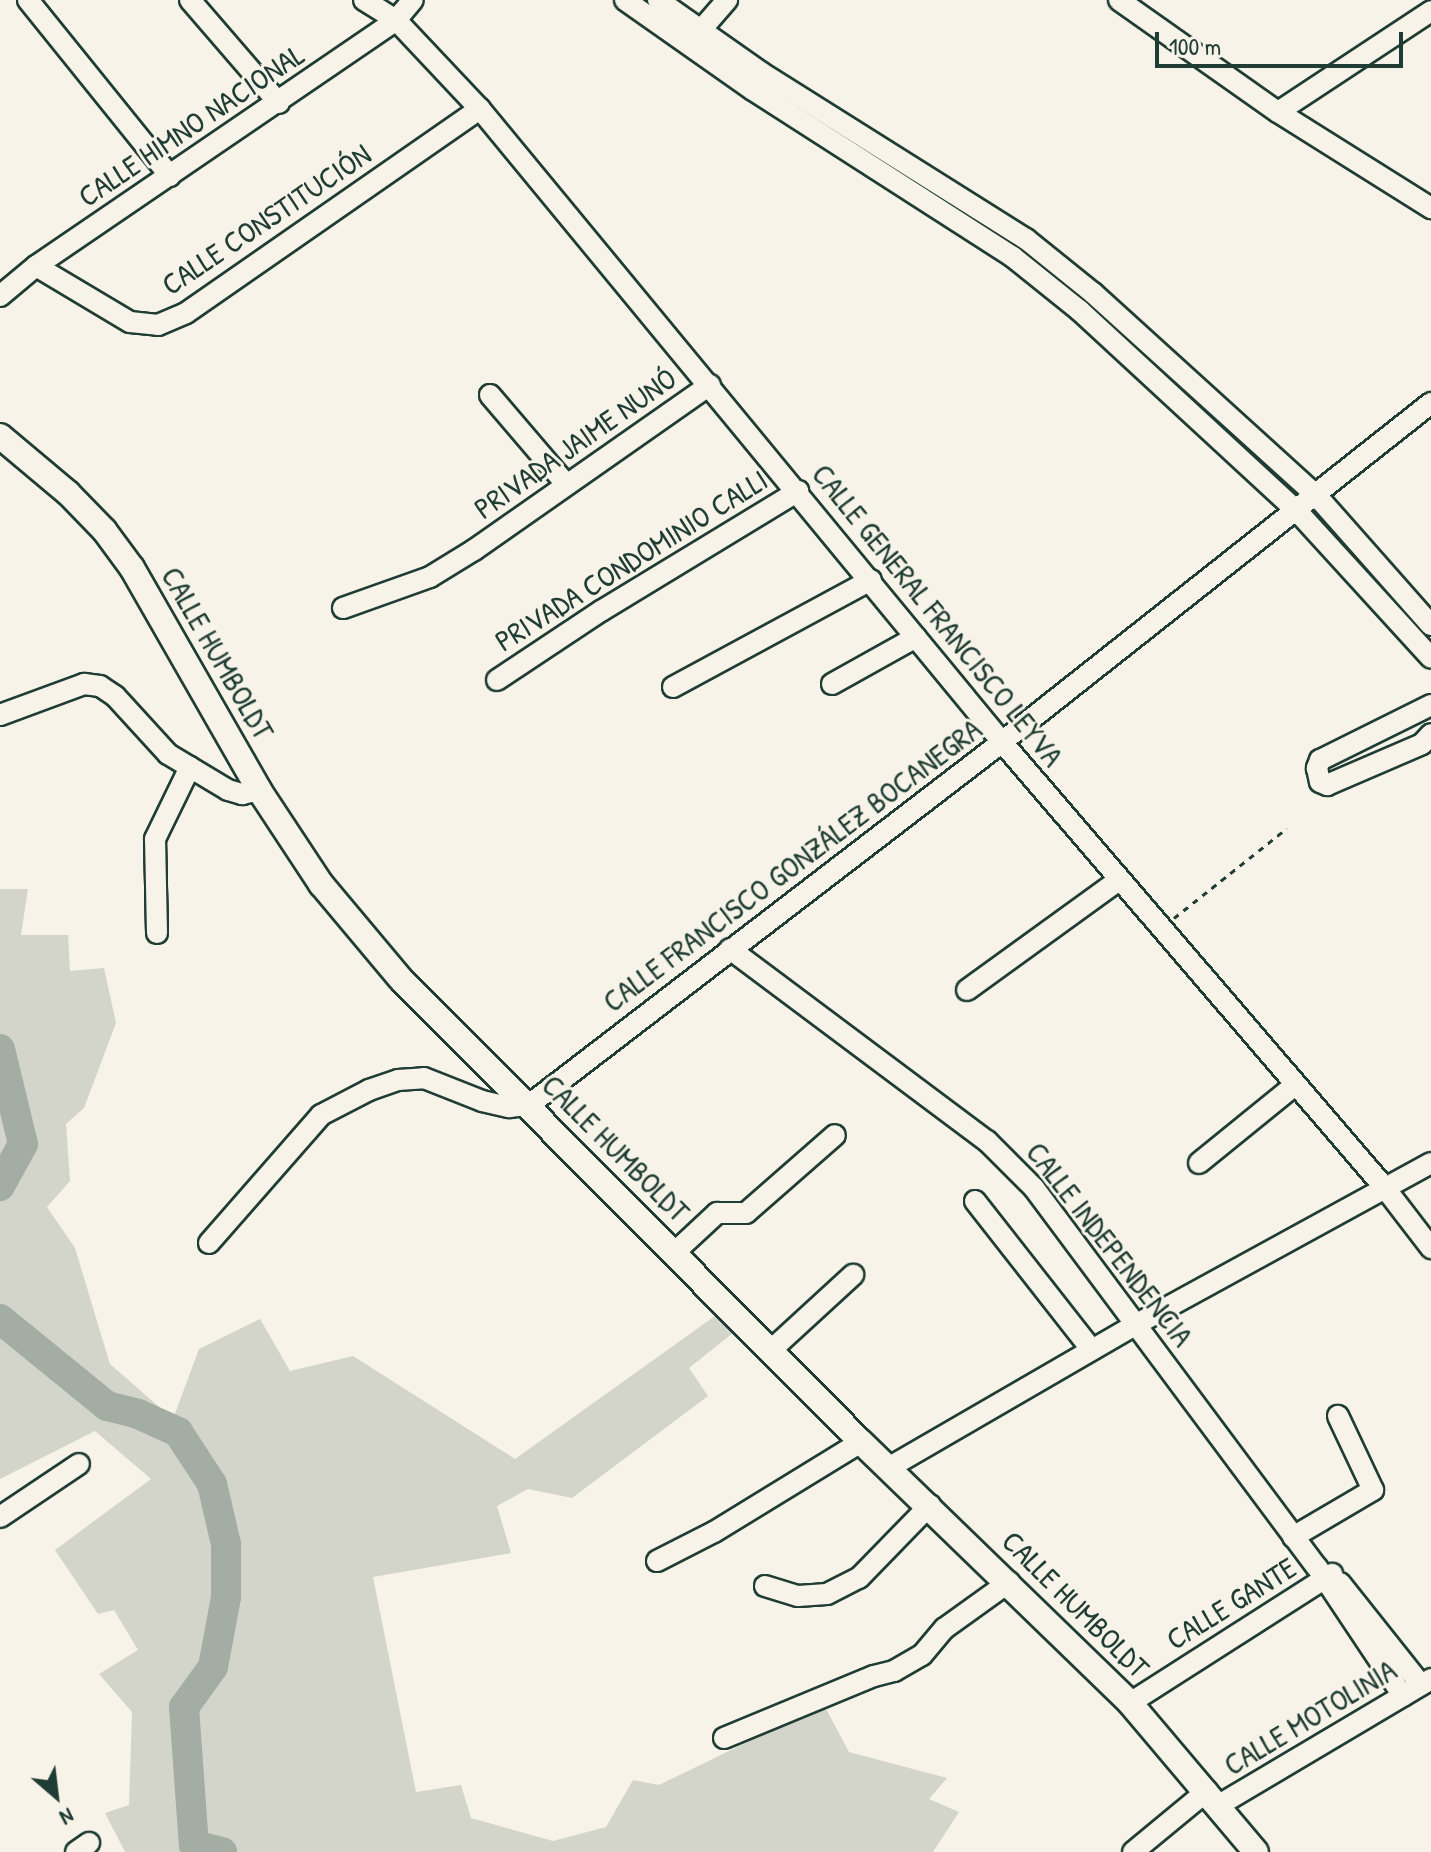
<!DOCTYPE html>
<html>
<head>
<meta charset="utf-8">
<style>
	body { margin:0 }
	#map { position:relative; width:1431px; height:1852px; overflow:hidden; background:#f7f3e8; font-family:"Patrick Hand",sans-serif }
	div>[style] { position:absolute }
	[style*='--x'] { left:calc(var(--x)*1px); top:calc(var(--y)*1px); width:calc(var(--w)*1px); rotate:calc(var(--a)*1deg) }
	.green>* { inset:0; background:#d3d5ca }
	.river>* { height:30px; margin:-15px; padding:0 15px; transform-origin:15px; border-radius:15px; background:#a4ada3 }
	.path>* { height:3px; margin-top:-1.5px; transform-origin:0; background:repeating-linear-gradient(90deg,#1f3d34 0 6px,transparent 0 12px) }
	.roads { filter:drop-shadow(2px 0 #1f3d34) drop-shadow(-2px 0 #1f3d34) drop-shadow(0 2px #1f3d34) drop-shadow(0 -2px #1f3d34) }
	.minor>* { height:20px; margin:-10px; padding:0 10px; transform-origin:10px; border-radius:10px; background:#f7f3e8 }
	.major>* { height:24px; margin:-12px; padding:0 12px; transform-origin:12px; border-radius:12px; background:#f7f3e8 }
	span { translate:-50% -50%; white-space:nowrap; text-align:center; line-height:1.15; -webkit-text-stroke:6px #f7f3e8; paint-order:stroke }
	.street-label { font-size:30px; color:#1f3d34 }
	.north { position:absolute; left:16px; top:1756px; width:80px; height:80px; -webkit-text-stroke:6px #f7f3e8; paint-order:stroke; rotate:152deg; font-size:22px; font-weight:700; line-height:32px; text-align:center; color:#1f3d34 }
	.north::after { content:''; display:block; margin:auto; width:28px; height:36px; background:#1f3d34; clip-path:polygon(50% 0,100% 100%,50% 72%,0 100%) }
	.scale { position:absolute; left:1155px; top:32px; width:248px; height:36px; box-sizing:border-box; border:4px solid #1f3d34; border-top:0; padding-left:10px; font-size:24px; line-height:28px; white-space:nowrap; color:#1f3d34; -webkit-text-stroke:6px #f7f3e8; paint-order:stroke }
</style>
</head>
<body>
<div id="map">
	<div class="green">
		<i style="clip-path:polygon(0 889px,28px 889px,21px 935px,68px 935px,70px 971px,104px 968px,116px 1023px,84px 1108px,66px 1124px,70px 1181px,47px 1207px,75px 1248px,110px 1364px,173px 1419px,199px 1349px,260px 1319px,290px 1371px,353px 1356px,515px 1459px,715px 1316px,733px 1333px,689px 1368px,708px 1396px,572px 1498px,528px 1489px,497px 1506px,511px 1553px,373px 1577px,416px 1792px,461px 1785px,471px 1818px,553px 1841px,606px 1827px,633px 1780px,659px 1785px,824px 1705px,849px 1752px,947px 1778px,929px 1799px,959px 1812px,933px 1852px,125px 1852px,105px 1813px,129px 1805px,132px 1712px,99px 1674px,138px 1650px,114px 1610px,98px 1614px,55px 1550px,151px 1479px,95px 1431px,0 1479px)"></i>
	</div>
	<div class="river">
		<i style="--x:0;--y:1049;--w:98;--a:76.4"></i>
		<i style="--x:23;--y:1144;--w:48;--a:118.7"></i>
		<i style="--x:0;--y:1319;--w:138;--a:39.1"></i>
		<i style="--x:107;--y:1406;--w:32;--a:14"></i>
		<i style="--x:138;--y:1414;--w:44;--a:24.2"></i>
		<i style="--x:178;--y:1432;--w:62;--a:56.8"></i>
		<i style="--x:212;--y:1484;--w:62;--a:76.9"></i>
		<i style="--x:226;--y:1544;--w:53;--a:90"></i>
		<i style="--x:226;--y:1597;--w:71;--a:100.5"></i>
		<i style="--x:213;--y:1667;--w:49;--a:125.9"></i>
		<i style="--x:184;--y:1707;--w:138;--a:85.9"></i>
		<i style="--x:194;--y:1845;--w:29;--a:14"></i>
	</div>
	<div class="path">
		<i style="--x:1174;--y:918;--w:144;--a:-38.5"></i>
	</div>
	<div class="roads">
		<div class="minor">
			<i style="--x:28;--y:0;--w:226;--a:51.1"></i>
			<i style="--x:190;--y:0;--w:136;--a:49.2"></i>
			<i style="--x:364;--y:0;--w:38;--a:32"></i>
			<i style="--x:396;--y:20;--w:122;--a:46.7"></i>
			<i style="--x:480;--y:109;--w:820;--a:50.49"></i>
			<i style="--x:1002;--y:742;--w:588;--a:49.35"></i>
			<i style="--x:1385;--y:1188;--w:76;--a:52.5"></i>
			<i style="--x:625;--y:0;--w:156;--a:35.1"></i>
			<i style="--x:753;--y:90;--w:309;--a:32.7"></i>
			<i style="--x:1013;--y:257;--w:85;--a:38.8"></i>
			<i style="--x:1079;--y:310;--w:295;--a:42.7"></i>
			<i style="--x:1296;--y:510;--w:200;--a:47.6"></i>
			<i style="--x:658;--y:0;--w:127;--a:35.1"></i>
			<i style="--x:762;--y:73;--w:312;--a:32.2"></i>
			<i style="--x:1026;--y:239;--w:86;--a:38.9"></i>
			<i style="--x:1093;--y:293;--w:299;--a:42.2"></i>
			<i style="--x:1315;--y:494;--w:175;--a:48.5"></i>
			<i style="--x:1119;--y:0;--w:194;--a:35.2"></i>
			<i style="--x:1278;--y:112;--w:181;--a:32.1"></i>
			<i style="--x:701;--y:30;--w:40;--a:-49"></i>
			<i style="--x:1278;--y:112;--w:183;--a:-33.4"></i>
			<i style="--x:36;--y:266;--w:109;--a:30.8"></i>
			<i style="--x:130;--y:322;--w:28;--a:6"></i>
			<i style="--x:158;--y:325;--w:30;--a:-23"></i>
			<i style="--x:186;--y:313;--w:358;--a:-34.8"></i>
			<i style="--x:0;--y:296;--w:47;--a:-39.8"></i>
			<i style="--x:36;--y:266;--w:436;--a:-34.3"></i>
			<i style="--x:396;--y:20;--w:26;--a:-50"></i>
			<i style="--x:490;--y:395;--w:118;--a:49.5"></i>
			<i style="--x:343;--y:608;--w:92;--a:-19.6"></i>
			<i style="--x:430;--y:577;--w:52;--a:-31.5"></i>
			<i style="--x:474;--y:550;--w:288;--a:-35"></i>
			<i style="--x:497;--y:680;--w:125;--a:-33.6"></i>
			<i style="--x:601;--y:611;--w:231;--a:-31.3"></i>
			<i style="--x:832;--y:684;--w:96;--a:-29.2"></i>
			<i style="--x:673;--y:687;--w:225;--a:-28.4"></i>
			<i style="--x:1431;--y:705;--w:124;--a:153.6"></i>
			<i style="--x:1320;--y:760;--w:9;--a:111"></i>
			<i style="--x:1317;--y:768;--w:14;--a:78"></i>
			<i style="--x:1320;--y:782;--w:8;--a:23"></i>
			<i style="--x:1327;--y:785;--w:103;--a:-23.3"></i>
			<i style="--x:1422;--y:744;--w:13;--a:-48"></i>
			<i style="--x:0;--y:715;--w:90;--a:-20.3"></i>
			<i style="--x:84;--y:684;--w:16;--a:7"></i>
			<i style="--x:100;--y:686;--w:18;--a:34"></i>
			<i style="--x:115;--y:696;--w:79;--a:47.6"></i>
			<i style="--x:168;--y:754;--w:70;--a:31"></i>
			<i style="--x:228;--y:790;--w:15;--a:16"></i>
			<i style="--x:242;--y:794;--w:17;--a:-13"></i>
			<i style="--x:157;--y:933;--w:94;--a:-91.2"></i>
			<i style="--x:155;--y:839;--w:80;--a:-64.1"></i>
			<i style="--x:730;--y:949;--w:321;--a:36.8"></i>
			<i style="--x:987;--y:1141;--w:66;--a:45"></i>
			<i style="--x:1034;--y:1188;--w:473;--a:53.3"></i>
			<i style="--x:1317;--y:1567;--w:155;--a:56.3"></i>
			<i style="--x:967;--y:990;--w:188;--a:-35.9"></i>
			<i style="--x:1199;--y:1163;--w:124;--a:-39.1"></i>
			<i style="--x:975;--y:1201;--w:189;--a:51.9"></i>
			<i style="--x:209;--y:1243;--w:170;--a:-48.8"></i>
			<i style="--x:321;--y:1115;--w:54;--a:-27.5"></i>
			<i style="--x:369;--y:1090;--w:31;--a:-19"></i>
			<i style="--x:398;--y:1080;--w:26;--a:-4"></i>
			<i style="--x:424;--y:1078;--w:62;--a:21.6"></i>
			<i style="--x:482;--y:1101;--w:28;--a:13"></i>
			<i style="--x:509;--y:1107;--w:20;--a:-6"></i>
			<i style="--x:529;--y:1105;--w:596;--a:-37.5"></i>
			<i style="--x:1002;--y:742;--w:547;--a:-38.32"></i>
			<i style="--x:674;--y:1253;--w:59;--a:-42.9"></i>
			<i style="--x:717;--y:1213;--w:29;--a:0"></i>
			<i style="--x:746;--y:1213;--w:118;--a:-41.2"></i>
			<i style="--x:770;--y:1351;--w:113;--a:-42.5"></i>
			<i style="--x:890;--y:1467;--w:285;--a:-30.1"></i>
			<i style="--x:1137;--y:1324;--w:335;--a:-28.7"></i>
			<i style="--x:0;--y:1517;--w:95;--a:-33.9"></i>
			<i style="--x:1293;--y:1537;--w:93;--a:-30.4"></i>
			<i style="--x:1373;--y:1490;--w:82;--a:-115.3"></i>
			<i style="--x:657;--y:1561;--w:64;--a:-27"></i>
			<i style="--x:714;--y:1532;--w:172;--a:-31.5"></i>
			<i style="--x:1340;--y:1583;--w:130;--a:51.5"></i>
			<i style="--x:765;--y:1586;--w:34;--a:17"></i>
			<i style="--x:798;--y:1596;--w:29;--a:-4"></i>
			<i style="--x:827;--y:1594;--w:36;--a:-27"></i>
			<i style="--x:859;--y:1578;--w:102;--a:-45.8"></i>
			<i style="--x:1130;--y:1703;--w:240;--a:-32.6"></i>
			<i style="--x:724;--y:1738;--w:162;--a:-22.5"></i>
			<i style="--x:874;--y:1676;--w:21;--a:-14"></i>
			<i style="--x:894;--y:1671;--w:32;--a:-30"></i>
			<i style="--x:922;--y:1655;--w:35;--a:-50"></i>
			<i style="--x:945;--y:1628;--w:79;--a:-35.7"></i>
			<i style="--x:1219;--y:1805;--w:247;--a:-30.7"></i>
			<i style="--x:76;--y:1852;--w:16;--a:-35"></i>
			<i style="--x:1133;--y:1852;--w:96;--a:-39.5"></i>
		</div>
		<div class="major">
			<i style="--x:0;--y:436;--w:89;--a:40"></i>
			<i style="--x:68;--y:493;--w:52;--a:45.8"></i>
			<i style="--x:104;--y:530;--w:47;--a:53.6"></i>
			<i style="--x:132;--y:568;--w:256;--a:60.2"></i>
			<i style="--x:259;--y:790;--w:113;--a:56.6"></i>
			<i style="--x:321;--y:884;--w:123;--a:50"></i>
			<i style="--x:400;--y:978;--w:654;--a:45.19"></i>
			<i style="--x:861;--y:1442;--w:375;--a:44.1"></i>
			<i style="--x:1130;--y:1703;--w:195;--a:49.8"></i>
		</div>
	</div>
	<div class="street-label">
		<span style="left:191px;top:125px;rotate:-34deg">CALLE HIMNO NACIONAL</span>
		<span style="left:266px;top:219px;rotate:-34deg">CALLE CONSTITUCIÓN</span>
		<span style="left:575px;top:443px;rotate:-35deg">PRIVADA JAIME NUNÓ</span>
		<span style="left:631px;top:560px;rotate:-32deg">PRIVADA CONDOMINIO CALLI</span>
		<span style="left:938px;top:615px;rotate:51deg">CALLE GENERAL FRANCISCO LEYVA</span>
		<span style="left:218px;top:653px;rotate:60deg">CALLE HUMBOLDT</span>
		<span style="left:792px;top:865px;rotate:-37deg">CALLE FRANCISCO GONZÁLEZ BOCANEGRA</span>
		<span style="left:616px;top:1148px;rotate:45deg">CALLE HUMBOLDT</span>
		<span style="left:1110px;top:1244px;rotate:52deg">CALLE INDEPENDENCIA</span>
		<span style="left:1231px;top:1603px;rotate:-32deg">CALLE GANTE</span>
		<span style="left:1076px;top:1604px;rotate:45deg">CALLE HUMBOLDT</span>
		<span style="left:1310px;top:1717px;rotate:-31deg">CALLE MOTOLINIA</span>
	</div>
	<div class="north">N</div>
	<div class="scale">100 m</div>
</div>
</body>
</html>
